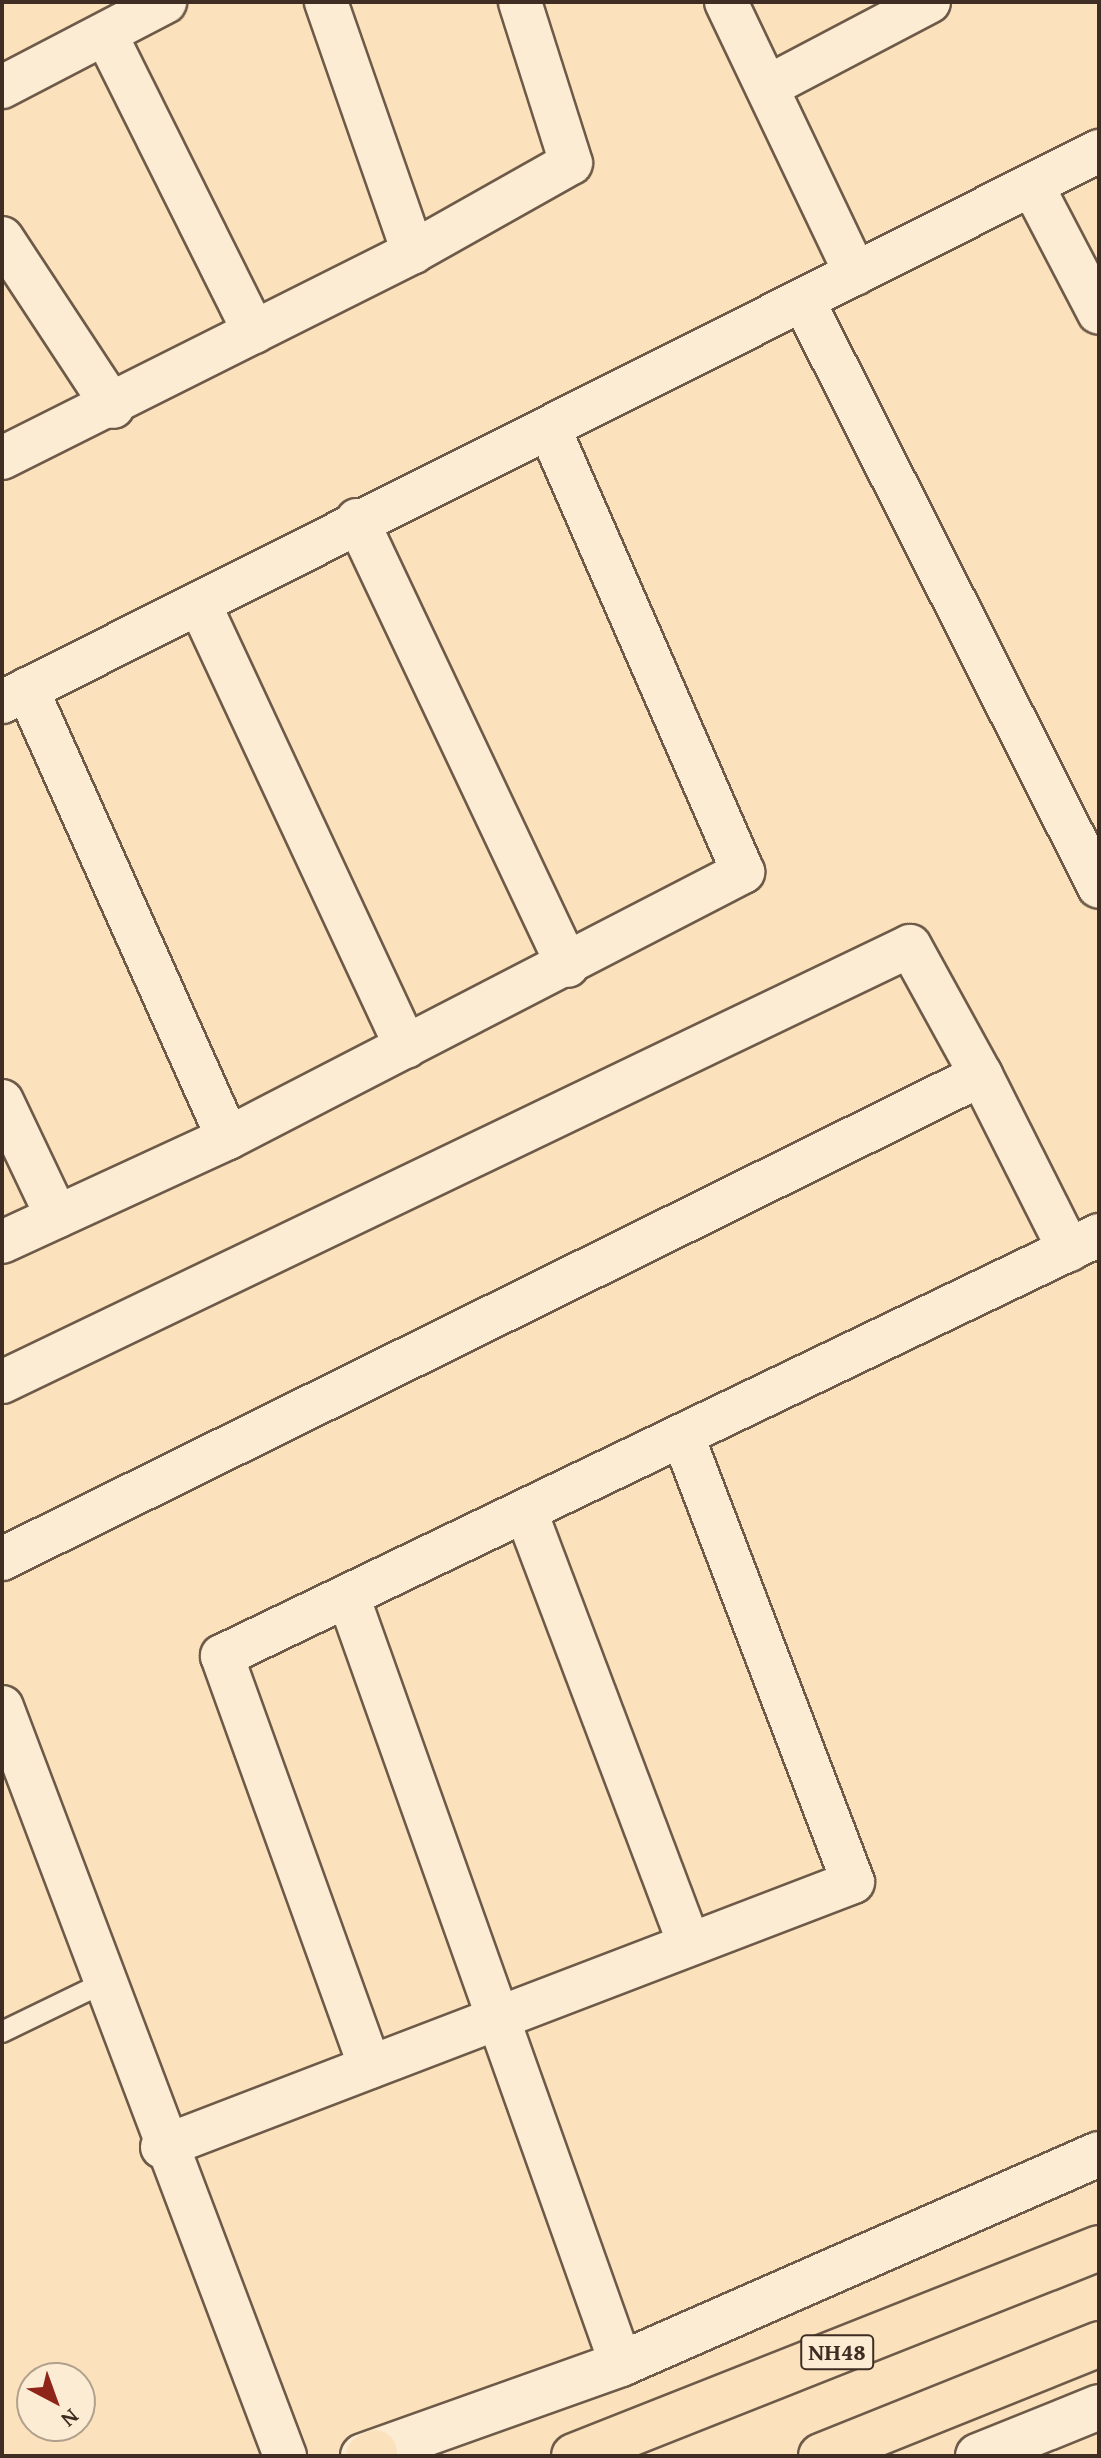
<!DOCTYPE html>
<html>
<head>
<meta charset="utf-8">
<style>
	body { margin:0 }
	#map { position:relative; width:1101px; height:2458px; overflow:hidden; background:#fbe2bc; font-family:"Gentium Book Plus",serif }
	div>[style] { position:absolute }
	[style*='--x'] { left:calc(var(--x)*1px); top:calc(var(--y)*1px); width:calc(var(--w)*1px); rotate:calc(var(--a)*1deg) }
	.roads { filter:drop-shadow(2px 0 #6e5a49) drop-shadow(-2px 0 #6e5a49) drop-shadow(0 2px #6e5a49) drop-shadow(0 -2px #6e5a49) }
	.lane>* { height:20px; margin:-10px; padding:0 10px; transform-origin:10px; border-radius:10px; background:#fcecd3 }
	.street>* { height:42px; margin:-21px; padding:0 21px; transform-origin:21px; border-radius:21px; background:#fcecd3 }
	.secondary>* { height:44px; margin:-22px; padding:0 22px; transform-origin:22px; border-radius:22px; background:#fcecd3 }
	.highway>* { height:44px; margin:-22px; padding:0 22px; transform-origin:22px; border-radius:22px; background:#fbe2bc }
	span { translate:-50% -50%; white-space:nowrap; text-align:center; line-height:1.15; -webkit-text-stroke:6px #fcecd3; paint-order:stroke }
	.shield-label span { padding:2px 6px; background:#fcecd3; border:2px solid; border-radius:6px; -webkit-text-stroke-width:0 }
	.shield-label { font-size:24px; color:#3f2d23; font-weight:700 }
	.frame { position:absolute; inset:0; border:4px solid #3f2d23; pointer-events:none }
	.north { position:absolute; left:16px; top:2362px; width:80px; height:80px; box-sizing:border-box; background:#fcecd3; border:2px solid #b0a08d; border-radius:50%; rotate:139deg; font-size:22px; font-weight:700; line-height:32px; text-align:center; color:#3f2d23 }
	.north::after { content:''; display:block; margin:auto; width:28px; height:36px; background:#8f2418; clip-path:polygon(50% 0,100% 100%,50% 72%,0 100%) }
</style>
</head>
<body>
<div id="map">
	<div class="roads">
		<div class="lane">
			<i style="--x:2;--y:2032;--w:114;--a:-25.9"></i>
		</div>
		<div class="street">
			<i style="--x:326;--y:2;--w:265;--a:70.8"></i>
			<i style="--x:726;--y:2;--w:301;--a:64.5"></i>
			<i style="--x:106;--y:35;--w:332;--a:63.5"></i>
			<i style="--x:2;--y:87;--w:184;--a:-27.5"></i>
			<i style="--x:767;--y:87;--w:183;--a:-27.7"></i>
			<i style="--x:1032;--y:185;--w:144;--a:62.4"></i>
			<i style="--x:2;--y:238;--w:202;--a:56.7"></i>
			<i style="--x:803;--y:300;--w:657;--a:63.24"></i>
			<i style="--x:2;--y:458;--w:460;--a:-26.6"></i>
			<i style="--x:413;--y:252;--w:181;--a:-29.4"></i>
			<i style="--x:571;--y:163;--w:169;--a:-107.6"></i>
			<i style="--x:357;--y:520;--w:493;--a:64.7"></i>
			<i style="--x:199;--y:603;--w:490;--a:65"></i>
			<i style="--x:27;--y:689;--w:492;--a:65.9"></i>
			<i style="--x:2;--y:702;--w:1228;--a:-26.67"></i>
			<i style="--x:2;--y:1101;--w:128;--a:64.6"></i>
			<i style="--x:2;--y:1242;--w:249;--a:-24.7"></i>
			<i style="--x:228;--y:1138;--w:580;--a:-27.32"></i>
			<i style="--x:743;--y:872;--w:485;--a:-113.6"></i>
			<i style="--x:2;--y:1382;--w:1007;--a:-25.65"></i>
			<i style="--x:910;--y:946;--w:147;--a:61.2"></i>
			<i style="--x:526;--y:1512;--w:462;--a:69.3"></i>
			<i style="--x:2;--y:1559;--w:1092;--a:-26.31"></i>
			<i style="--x:981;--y:1075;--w:196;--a:63.3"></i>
			<i style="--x:348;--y:1596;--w:815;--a:70.43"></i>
			<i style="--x:2;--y:1707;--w:801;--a:69.3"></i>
			<i style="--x:370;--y:2067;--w:437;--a:-109.8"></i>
			<i style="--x:222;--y:1656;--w:973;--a:-25.64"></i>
			<i style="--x:162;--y:2147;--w:740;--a:-20.98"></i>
			<i style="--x:853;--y:1882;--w:476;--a:-110.9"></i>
		</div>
		<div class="secondary">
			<i style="--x:363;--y:2456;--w:274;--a:-19.6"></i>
			<i style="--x:621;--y:2364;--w:522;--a:-23.72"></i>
			<i style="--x:978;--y:2456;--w:131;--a:-22"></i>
		</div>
		<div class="highway">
			<i style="--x:368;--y:2456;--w:8;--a:-30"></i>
			<i style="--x:574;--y:2456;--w:565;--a:-21.61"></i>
			<i style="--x:821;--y:2456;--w:300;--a:-21.9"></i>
		</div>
	</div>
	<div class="shield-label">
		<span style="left:837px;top:2352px">NH48</span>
	</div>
	<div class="frame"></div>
	<div class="north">N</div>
</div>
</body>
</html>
